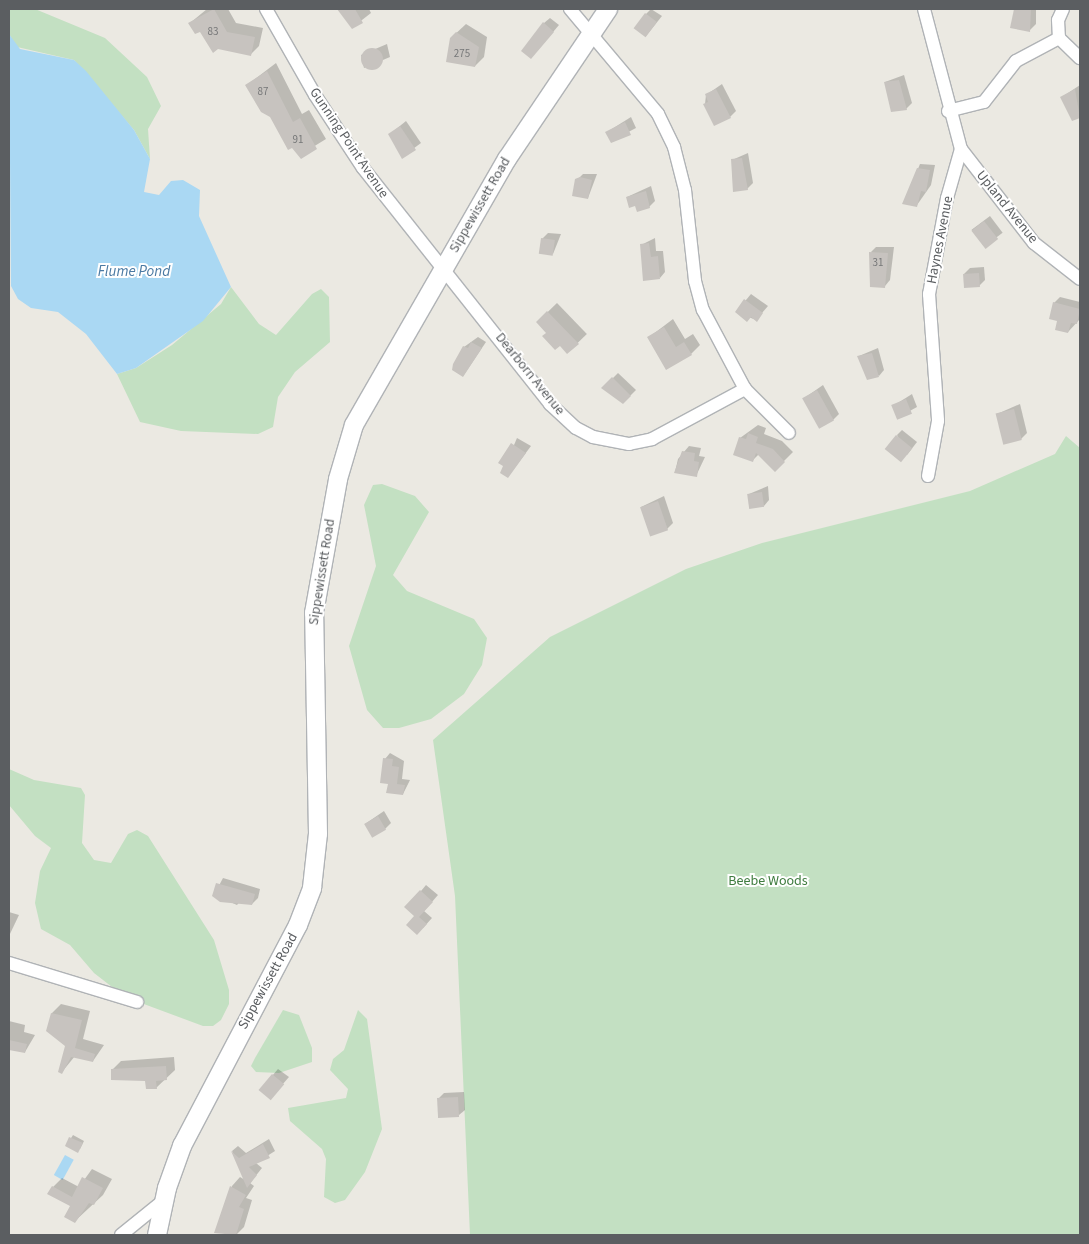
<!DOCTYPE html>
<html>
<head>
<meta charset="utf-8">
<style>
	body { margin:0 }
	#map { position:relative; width:1089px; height:1244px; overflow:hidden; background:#ebe9e2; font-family:"Source Sans 3",sans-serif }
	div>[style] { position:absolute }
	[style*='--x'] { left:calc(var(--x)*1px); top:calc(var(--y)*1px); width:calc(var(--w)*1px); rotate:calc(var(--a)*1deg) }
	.green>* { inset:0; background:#c3e0c2 }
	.water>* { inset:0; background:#aad8f3; transform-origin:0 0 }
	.shadow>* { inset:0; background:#0003; transform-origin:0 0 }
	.building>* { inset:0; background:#c7c3bf; transform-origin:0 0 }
	.round { border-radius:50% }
	.roads { filter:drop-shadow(1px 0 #b0b3b6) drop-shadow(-1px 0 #b0b3b6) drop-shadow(0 1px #b0b3b6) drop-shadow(0 -1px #b0b3b6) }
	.street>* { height:12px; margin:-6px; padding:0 6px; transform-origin:6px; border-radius:6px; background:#fff }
	.secondary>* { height:18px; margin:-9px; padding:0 9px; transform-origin:9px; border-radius:9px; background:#fff }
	span { translate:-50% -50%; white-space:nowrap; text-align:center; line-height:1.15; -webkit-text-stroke:4px #fff; paint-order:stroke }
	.number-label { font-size:11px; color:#767778 }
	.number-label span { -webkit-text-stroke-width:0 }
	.street-label { font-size:14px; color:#5b5e61 }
	.park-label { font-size:14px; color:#3f7c3f }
	.water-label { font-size:15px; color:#4b7aa3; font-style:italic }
	.frame { position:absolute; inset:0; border:10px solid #5b5e61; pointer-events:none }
</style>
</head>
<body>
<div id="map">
	<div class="green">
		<i style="clip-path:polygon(9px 9px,35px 9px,105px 38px,147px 77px,161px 106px,148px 129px,150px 159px,134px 130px,74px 60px,17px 47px,9px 34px)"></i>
		<i style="clip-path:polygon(231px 287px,259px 324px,276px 335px,312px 294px,321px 289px,329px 297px,330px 342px,295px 372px,278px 397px,273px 427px,258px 434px,181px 431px,140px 422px,117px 374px,136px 368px,172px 345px,221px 304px)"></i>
		<i style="clip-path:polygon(1066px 436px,1080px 448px,1080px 1235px,470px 1235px,455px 896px,433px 740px,550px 637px,686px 569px,762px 543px,970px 491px,1055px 454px)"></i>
		<i style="clip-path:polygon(382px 484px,415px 496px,429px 512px,393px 575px,407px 591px,474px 619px,487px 638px,482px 665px,464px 694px,431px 719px,399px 728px,383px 728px,367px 710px,349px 646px,376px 566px,364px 505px,373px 485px)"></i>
		<i style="clip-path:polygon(9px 769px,34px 780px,81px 788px,85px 795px,82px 843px,94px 860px,111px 863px,128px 834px,137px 830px,148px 836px,214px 940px,229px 990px,229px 1004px,221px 1020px,213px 1026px,203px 1026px,125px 997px,94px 973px,70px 945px,41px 929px,35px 903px,40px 871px,51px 848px,35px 836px,9px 805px)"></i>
		<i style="clip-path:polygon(283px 1010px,299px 1015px,312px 1048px,312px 1062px,279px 1073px,256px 1072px,251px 1066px,255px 1058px)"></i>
		<i style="clip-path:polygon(358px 1010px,367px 1019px,382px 1129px,365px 1172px,345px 1200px,335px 1203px,324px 1197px,326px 1159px,322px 1149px,290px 1121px,288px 1108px,346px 1098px,348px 1089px,330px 1070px,333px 1059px,344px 1050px)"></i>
	</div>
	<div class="water">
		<i style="clip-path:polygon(9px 34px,20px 49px,74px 60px,86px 71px,134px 130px,150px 159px,144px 192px,159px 195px,171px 181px,183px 180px,200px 190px,199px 216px,231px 287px,203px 321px,136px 368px,117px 374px,86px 334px,58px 312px,31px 308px,18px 299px,11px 286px)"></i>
		<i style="left:65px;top:1155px;width:10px;height:23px;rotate:29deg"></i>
	</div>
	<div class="shadow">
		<i style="clip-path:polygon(207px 9px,228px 9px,236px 23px,263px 28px,259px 46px,250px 55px,190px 23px)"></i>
		<i style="clip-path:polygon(339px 9px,369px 9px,371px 13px,353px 27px)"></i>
		<i style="clip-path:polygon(651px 9px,662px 16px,646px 36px,646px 14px)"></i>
		<i style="clip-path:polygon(1015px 9px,1036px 9px,1036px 24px,1030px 30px,1012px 27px)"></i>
		<i style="clip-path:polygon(550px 18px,559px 25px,537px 51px,544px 23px)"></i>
		<i style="clip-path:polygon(466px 24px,487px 37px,484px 57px,475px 66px,451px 38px)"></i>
		<i style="clip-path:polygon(387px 44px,390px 57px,364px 68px,361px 55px)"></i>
		<i style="clip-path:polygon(276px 63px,302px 114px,309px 110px,326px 139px,300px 155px,247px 85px)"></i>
		<i style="clip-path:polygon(904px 75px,912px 103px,906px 109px,885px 82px)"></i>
		<i style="clip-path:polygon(722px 84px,736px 111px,730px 117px,705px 104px,706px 95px)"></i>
		<i style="clip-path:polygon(1080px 85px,1080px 116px,1073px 120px,1062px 97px)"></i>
		<i style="clip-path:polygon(631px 117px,636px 128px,611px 141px,607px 132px)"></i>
		<i style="clip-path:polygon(406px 121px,421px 143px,402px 157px,390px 134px)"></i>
		<i style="clip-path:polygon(748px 153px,753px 183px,747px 189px,732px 160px)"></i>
		<i style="clip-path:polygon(920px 164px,935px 165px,931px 185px,917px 205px,904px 203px)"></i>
		<i style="clip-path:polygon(583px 174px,597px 174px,588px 198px,577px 180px)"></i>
		<i style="clip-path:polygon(651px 186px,655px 201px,649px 207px,627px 197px)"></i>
		<i style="left:990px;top:216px;width:21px;height:23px;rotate:53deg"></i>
		<i style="clip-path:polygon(548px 233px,561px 234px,553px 254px,542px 239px)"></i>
		<i style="clip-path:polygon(655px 238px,656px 251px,663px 251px,665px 272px,660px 278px,641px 245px)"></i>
		<i style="clip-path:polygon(876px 247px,894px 247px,890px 280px,885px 286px,871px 252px)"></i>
		<i style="clip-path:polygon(984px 267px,985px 280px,979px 286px,964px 274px,970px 268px)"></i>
		<i style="clip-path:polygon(751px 294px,768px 306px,756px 320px,736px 312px)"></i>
		<i style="clip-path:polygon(1060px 297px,1080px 302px,1080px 319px,1068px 332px,1054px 303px)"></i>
		<i style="left:557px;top:303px;width:43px;height:14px;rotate:46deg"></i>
		<i style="clip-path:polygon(673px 319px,685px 339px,693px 334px,700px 345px,691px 354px,648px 338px)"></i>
		<i style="clip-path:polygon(478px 337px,486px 342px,463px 376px,464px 347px)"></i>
		<i style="clip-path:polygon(878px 348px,884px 370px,879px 376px,859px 356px)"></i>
		<i style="clip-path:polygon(618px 373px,636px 390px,623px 403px,603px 388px)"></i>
		<i style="clip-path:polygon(823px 385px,839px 414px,833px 420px,803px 399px)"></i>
		<i style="clip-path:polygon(912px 394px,917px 407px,897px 418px,893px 406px)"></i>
		<i style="clip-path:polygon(1020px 404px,1027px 433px,1021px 439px,997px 414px)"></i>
		<i style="clip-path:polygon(758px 425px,766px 428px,764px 434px,782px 441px,793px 452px,775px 470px,759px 454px,753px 460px,740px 438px)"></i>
		<i style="clip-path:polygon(902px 430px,917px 442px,907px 455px,897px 435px)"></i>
		<i style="clip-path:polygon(517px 438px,531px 446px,513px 470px,505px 466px)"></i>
		<i style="clip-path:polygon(689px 446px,701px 448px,699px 456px,705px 457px,696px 476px,675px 472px,678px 459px)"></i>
		<i style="clip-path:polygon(768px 486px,769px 500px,764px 506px,749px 494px)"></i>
		<i style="clip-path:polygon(664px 496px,673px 523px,667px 529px,641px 507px)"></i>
		<i style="clip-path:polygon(390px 753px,404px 761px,402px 779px,410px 780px,403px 794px,389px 783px,385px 759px)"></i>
		<i style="clip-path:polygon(384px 811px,391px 823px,385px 829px,365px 824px)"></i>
		<i style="clip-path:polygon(223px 878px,260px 889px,258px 898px,252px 904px,241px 900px,237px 905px,214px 895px)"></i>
		<i style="clip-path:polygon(426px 885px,438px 895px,424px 911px,432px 918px,423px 928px,416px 916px,421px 891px)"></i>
		<i style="clip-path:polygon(9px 912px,19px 915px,9px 936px)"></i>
		<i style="clip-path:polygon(61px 1004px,90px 1011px,83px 1039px,104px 1045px,93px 1061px,75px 1056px,62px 1072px,66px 1046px,48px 1031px,52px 1013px)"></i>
		<i style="clip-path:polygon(9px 1021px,25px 1025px,24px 1032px,35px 1035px,25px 1052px,9px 1049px)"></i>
		<i style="clip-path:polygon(174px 1057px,175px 1070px,156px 1088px,146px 1080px,112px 1070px,121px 1061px)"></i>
		<i style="clip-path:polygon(278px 1069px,289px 1077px,275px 1093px,260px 1090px)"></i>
		<i style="clip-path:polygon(464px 1092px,465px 1110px,459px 1115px,438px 1099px,444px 1093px)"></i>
		<i style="clip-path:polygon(73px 1135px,84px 1141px,80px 1149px,66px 1146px)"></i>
		<i style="clip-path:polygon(269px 1139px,275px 1151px,256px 1163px,262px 1168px,250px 1183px,254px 1186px,246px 1198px,252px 1200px,244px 1227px,236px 1235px,216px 1232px,232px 1186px,240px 1177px,245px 1180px,232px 1151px,238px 1146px,246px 1153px)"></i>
		<i style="clip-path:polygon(92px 1169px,112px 1179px,103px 1195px,75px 1221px,71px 1205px,53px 1187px,62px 1178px,79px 1187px)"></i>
	</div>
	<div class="building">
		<i style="clip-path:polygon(214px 9px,227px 32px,255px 37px,251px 56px,218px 49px,213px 53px,200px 32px,195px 34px,188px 23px)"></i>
		<i style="clip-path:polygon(337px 9px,355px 9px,363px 23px,352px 29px)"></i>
		<i style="clip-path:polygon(1014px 9px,1031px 9px,1030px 32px,1010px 28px)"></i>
		<i style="left:645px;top:13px;width:15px;height:19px;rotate:37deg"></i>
		<i style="clip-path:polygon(543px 22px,554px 32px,531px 59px,521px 51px)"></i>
		<i style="clip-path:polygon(456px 32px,479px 47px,475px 67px,446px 62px,450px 38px)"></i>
		<i class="round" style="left:361px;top:48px;width:22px;height:22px"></i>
		<i style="clip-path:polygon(267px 71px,293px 122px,300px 118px,317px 149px,301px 159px,292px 148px,288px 150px,270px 117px,261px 112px,245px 85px)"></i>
		<i style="clip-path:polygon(899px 80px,907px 110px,891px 112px,884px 82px)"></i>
		<i style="clip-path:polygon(716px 89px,731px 118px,714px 126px,703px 104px,708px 102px,705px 94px)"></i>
		<i style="clip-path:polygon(1075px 89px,1080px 118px,1072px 121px,1060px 97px)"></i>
		<i style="clip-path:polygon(625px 122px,631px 135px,611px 143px,605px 132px)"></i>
		<i style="clip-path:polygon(400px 126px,416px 150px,402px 159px,388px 134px)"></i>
		<i style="clip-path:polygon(742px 158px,748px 190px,733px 192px,731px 159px)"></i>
		<i style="clip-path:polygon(917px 168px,930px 170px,926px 192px,921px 191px,917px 207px,902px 204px)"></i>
		<i style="clip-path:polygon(580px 177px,592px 180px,588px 199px,572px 196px,575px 179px)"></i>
		<i style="clip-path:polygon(646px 191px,650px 208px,637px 212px,635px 206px,629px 208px,626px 197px)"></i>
		<i style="left:984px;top:221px;width:23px;height:16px;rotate:52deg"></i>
		<i style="left:541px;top:238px;width:14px;height:16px;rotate:8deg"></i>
		<i style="clip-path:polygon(649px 243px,651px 257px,658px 256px,660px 279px,643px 281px,640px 244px)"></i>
		<i style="clip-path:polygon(869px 252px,888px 253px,885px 288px,870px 287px)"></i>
		<i style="left:979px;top:273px;width:14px;height:16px;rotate:86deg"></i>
		<i style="clip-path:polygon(744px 299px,763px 313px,757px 322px,751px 317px,747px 322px,735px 312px)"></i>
		<i style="clip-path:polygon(1053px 302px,1080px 309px,1077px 324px,1071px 323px,1068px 333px,1055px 330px,1057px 321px,1049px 319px)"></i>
		<i style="clip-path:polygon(547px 311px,579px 344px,567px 354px,560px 346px,555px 350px,542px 336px,546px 333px,536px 322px)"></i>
		<i style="clip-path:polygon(664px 327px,676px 347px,684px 342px,692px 355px,666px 370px,647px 337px)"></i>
		<i style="clip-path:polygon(471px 342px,482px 348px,463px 377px,452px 370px,453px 364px,463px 346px,468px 348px)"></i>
		<i style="clip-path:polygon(872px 353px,879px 377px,867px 380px,857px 356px)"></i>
		<i style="clip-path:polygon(612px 377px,631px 396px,623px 404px,601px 388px)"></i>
		<i style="left:817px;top:390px;width:35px;height:17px;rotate:61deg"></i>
		<i style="left:906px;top:399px;width:16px;height:16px;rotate:68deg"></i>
		<i style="left:1014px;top:409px;width:32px;height:19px;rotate:76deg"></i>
		<i style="clip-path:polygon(748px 433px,758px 437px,756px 443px,773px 449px,785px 462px,775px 472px,756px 453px,753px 462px,733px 455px,739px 437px,746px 439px)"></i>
		<i style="left:896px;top:435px;width:21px;height:18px;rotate:39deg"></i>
		<i style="clip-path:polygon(511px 443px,526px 453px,508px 478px,500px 473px,503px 466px,498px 463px)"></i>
		<i style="clip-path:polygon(682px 451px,695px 453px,694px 461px,699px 462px,697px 477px,674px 473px)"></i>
		<i style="left:762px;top:492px;width:15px;height:15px;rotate:82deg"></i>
		<i style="left:658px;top:501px;width:31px;height:19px;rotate:71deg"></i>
		<i style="clip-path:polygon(383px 758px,393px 759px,392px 766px,399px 767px,397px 784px,405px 785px,403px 795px,386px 793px,388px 784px,380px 783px)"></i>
		<i style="left:378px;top:816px;width:16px;height:16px;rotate:60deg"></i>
		<i style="clip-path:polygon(216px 883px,255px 894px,252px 905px,220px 902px,212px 896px)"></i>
		<i style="clip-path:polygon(420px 890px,433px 902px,419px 917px,427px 924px,417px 935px,406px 925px,414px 916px,404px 907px)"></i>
		<i style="clip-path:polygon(51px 1013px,82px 1020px,75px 1048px,95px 1054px,93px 1062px,71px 1057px,62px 1074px,58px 1072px,65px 1046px,46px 1031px)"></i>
		<i style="clip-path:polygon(9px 1040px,27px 1044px,25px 1053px,9px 1050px)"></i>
		<i style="clip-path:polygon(166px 1066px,167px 1080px,156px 1081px,157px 1089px,146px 1089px,145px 1081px,111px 1080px,111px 1069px)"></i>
		<i style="left:272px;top:1074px;width:16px;height:21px;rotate:40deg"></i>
		<i style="left:458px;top:1097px;width:20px;height:21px;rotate:87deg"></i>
		<i style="clip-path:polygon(69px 1137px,83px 1143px,78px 1153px,65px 1146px)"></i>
		<i style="clip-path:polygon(263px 1144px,270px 1158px,249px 1167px,257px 1175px,247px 1188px,231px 1151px,239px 1158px)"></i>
		<i style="clip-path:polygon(82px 1177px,103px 1188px,94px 1205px,89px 1203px,75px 1223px,64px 1217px,70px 1206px,47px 1194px,52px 1186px,72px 1197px)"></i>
		<i style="clip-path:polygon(230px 1186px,246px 1195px,239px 1207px,244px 1209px,236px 1235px,214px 1233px)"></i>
	</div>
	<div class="roads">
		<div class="street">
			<i style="--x:266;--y:9;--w:99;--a:60.3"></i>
			<i style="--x:315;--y:95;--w:87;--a:56.7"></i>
			<i style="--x:363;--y:168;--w:301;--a:51.6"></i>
			<i style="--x:550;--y:404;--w:35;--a:43"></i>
			<i style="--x:576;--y:428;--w:19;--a:28"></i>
			<i style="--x:593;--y:437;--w:37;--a:11"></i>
			<i style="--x:629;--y:444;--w:24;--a:-12"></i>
			<i style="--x:652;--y:439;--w:106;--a:-28.3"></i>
			<i style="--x:570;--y:9;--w:137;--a:50"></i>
			<i style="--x:658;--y:114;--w:37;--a:64"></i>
			<i style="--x:674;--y:147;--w:44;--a:75.7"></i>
			<i style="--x:685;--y:190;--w:92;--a:83.7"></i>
			<i style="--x:695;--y:281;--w:30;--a:75"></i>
			<i style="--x:703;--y:310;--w:89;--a:62"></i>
			<i style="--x:745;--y:389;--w:62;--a:45"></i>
			<i style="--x:924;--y:9;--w:145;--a:75.2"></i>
			<i style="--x:961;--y:149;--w:51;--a:105.9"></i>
			<i style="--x:947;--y:198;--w:98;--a:100.6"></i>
			<i style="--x:929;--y:294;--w:127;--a:85.9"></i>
			<i style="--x:938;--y:421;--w:56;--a:100.3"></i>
			<i style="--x:1063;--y:9;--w:12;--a:114"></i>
			<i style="--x:1058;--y:20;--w:18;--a:87"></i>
			<i style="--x:1059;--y:38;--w:29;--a:44"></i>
			<i style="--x:948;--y:111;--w:37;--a:-14"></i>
			<i style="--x:984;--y:102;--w:52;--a:-52"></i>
			<i style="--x:1016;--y:61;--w:49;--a:-28.1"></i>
			<i style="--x:961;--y:149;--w:119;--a:52.2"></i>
			<i style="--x:1034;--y:243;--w:58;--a:38"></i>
			<i style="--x:9;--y:963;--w:134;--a:16.9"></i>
			<i style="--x:121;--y:1235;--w:55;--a:-39.1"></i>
		</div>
		<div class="secondary">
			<i style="--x:157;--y:1235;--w:48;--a:-78"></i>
			<i style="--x:167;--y:1188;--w:45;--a:-70.3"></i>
			<i style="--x:182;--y:1146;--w:250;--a:-62.3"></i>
			<i style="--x:298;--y:925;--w:40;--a:-69"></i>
			<i style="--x:312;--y:888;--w:54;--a:-83.7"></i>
			<i style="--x:318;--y:834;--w:221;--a:-91"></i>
			<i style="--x:314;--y:613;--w:136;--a:-79.8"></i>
			<i style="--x:338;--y:479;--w:56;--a:-73.5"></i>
			<i style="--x:354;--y:425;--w:307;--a:-60.1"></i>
			<i style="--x:507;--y:159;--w:181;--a:-56"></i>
		</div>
	</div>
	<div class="number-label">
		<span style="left:213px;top:32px">83</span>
		<span style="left:462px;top:54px">275</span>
		<span style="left:263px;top:92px">87</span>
		<span style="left:298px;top:140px">91</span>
		<span style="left:878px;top:263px">31</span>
	</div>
	<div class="street-label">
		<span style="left:349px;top:143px;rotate:56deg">Gunning Point Avenue</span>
		<span style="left:480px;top:205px;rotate:-60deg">Sippewissett Road</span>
		<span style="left:1007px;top:207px;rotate:51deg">Upland Avenue</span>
		<span style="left:940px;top:240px;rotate:-79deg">Haynes Avenue</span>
		<span style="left:530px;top:374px;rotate:51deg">Dearborn Avenue</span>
		<span style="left:322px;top:572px;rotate:-81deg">Sippewissett Road</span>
		<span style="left:268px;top:981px;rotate:-61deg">Sippewissett Road</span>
	</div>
	<div class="park-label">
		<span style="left:768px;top:881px">Beebe Woods</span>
	</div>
	<div class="water-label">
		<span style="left:134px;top:272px">Flume Pond</span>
	</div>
	<div class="frame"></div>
</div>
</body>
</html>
